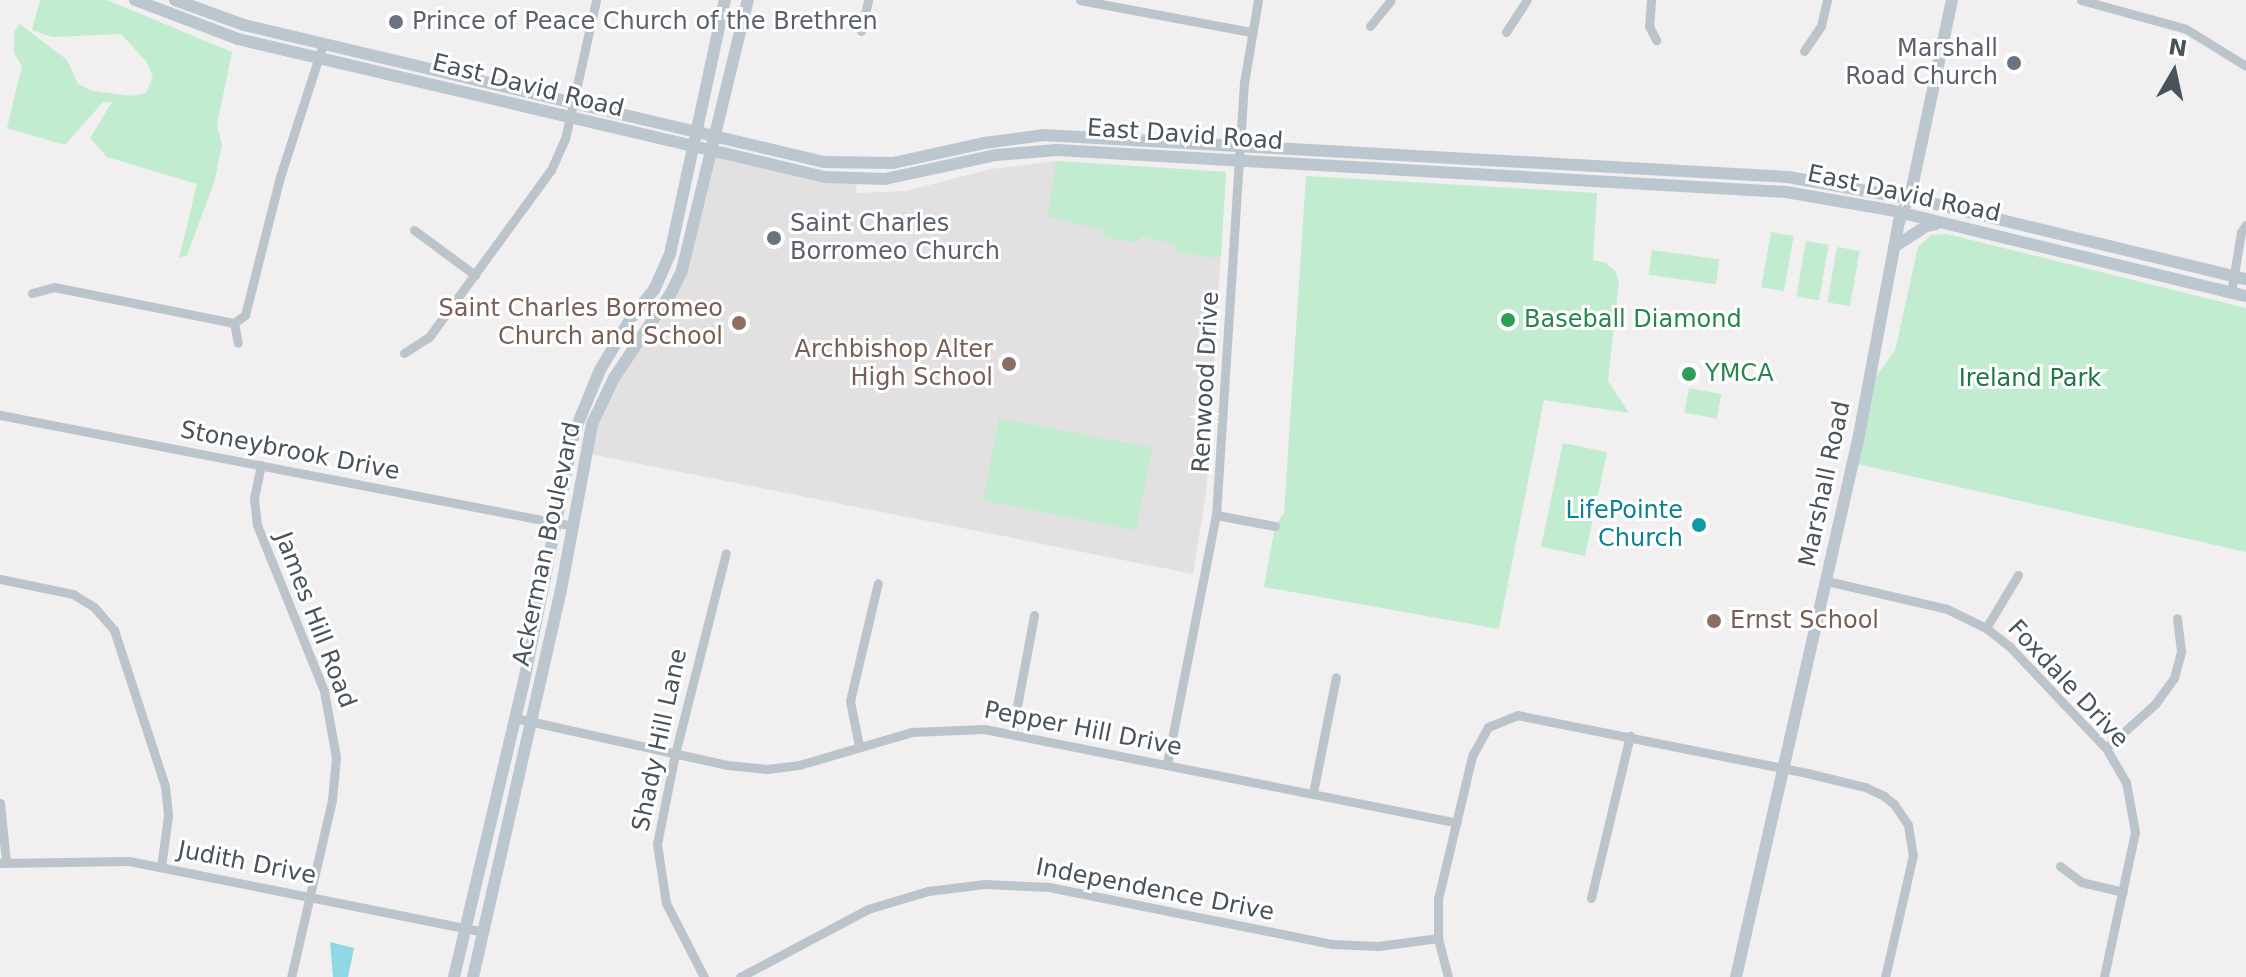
<!DOCTYPE html>
<html>
<head>
<meta charset="utf-8">
<style>
	body { margin:0 }
	#map { position:relative; width:2246px; height:977px; overflow:hidden; background:#f1efef; font-family:"DejaVu Sans",sans-serif }
	div>[style] { position:absolute }
	[style*='--x'] { left:calc(var(--x)*1px); top:calc(var(--y)*1px); width:calc(var(--w)*1px); rotate:calc(var(--a)*1deg) }
	.education>* { inset:0; background:#e2e0e0 }
	.green>* { inset:0; background:#c1eccf; transform-origin:0 0 }
	.water>* { inset:0; background:#91d8e5 }
	.street>* { height:9px; margin:-4.5px; padding:0 4.5px; transform-origin:4.5px; border-radius:4.5px; background:#bcc4cb }
	.secondary>* { height:12px; margin:-6px; padding:0 6px; transform-origin:6px; border-radius:6px; background:#bcc6cf }
	.dots>* { width:22px; height:22px; translate:-50% -50%; box-sizing:border-box; border:4px solid #fff; border-radius:50% }
	span { translate:-50% -50%; white-space:nowrap; text-align:center; line-height:1.15; -webkit-text-stroke:6px #fff; paint-order:stroke }
	.worship-label { font-size:24px; color:#5b616d }
	.left { translate:0 -50%; text-align:left }
	.right { translate:-100% -50%; text-align:right }
	.street-label { font-size:24px; color:#48535b }
	.education-label { font-size:24px; color:#785e54 }
	.leisure-label { font-size:24px; color:#27864d }
	.park-label { font-size:24px; color:#1e7746 }
	.culture-label { font-size:24px; color:#0d838f }
	.north { position:absolute; left:2134px; top:32px; width:80px; height:80px; -webkit-text-stroke:6px #fff; paint-order:stroke; rotate:9deg; font-size:22px; font-weight:700; line-height:32px; text-align:center; color:#48535b }
	.north::after { content:''; display:block; margin:auto; width:28px; height:36px; background:#48535b; clip-path:polygon(50% 0,100% 100%,50% 72%,0 100%) }
</style>
</head>
<body>
<div id="map">
	<div class="education">
		<i style="clip-path:polygon(711px 152px,857px 180px,856px 193px,906px 191px,991px 169px,1056px 161px,1226px 172px,1206px 493px,1193px 574px,586px 453px,592px 424px,671px 293px)"></i>
	</div>
	<div class="green">
		<i style="clip-path:polygon(40px 0,107px 0,232px 52px,217px 125px,222px 145px,214px 183px,187px 255px,179px 258px,197px 184px,107px 157px,90px 138px,112px 102px,103px 102px,65px 145px,7px 128px,22px 66px,14px 53px,14px 32px,20px 24px,67px 60px,78px 84px,93px 91px,131px 96px,146px 93px,153px 77px,146px 61px,121px 34px,52px 37px,32px 30px)"></i>
		<i style="clip-path:polygon(1056px 161px,1226px 172px,1221px 255px,1215px 258px,1173px 251px,1177px 245px,1143px 236px,1135px 243px,1102px 236px,1106px 230px,1048px 217px)"></i>
		<i style="clip-path:polygon(1306px 176px,1597px 193px,1593px 260px,1606px 263px,1616px 272px,1619px 283px,1608px 381px,1629px 413px,1544px 400px,1499px 629px,1264px 587px,1275px 526px,1284px 513px)"></i>
		<i style="left:1771px;top:232px;width:23px;height:56px;rotate:10deg"></i>
		<i style="clip-path:polygon(1947px 234px,2246px 308px,2246px 552px,1853px 463px,1869px 385px,1895px 351px,1918px 247px,1931px 235px)"></i>
		<i style="left:1806px;top:241px;width:23px;height:56px;rotate:10deg"></i>
		<i style="left:1837px;top:247px;width:23px;height:56px;rotate:10deg"></i>
		<i style="left:1652px;top:250px;width:68px;height:25px;rotate:8deg"></i>
		<i style="left:1689px;top:388px;width:33px;height:25px;rotate:11deg"></i>
		<i style="left:999px;top:418px;width:156px;height:84px;rotate:11deg"></i>
		<i style="left:1563px;top:443px;width:45px;height:106px;rotate:12deg"></i>
	</div>
	<div class="water">
		<i style="clip-path:polygon(330px 942px,354px 948px,348px 977px,333px 977px)"></i>
	</div>
	<div class="street">
		<i style="--x:1080;--y:0;--w:174;--a:10.6"></i>
		<i style="--x:1651;--y:0;--w:26;--a:94"></i>
		<i style="--x:1649;--y:26;--w:16;--a:63"></i>
		<i style="--x:2081;--y:0;--w:109;--a:15.4"></i>
		<i style="--x:2186;--y:29;--w:70;--a:31.7"></i>
		<i style="--x:1370;--y:26;--w:33;--a:-51"></i>
		<i style="--x:861;--y:31;--w:32;--a:-77"></i>
		<i style="--x:1506;--y:32;--w:38;--a:-57"></i>
		<i style="--x:1804;--y:51;--w:30;--a:-56"></i>
		<i style="--x:1821;--y:26;--w:27;--a:-77"></i>
		<i style="--x:414;--y:230;--w:76;--a:36.4"></i>
		<i style="--x:32;--y:293;--w:23;--a:-15"></i>
		<i style="--x:54;--y:287;--w:184;--a:11.3"></i>
		<i style="--x:2231;--y:293;--w:62;--a:-80.7"></i>
		<i style="--x:2241;--y:232;--w:9;--a:-54"></i>
		<i style="--x:234;--y:323;--w:14;--a:-36"></i>
		<i style="--x:245;--y:315;--w:142;--a:-75.8"></i>
		<i style="--x:280;--y:177;--w:140;--a:-72.1"></i>
		<i style="--x:234;--y:323;--w:20;--a:79"></i>
		<i style="--x:404;--y:353;--w:30;--a:-33"></i>
		<i style="--x:429;--y:337;--w:207;--a:-53.9"></i>
		<i style="--x:551;--y:170;--w:34;--a:-66"></i>
		<i style="--x:565;--y:139;--w:142;--a:-77.4"></i>
		<i style="--x:0;--y:415;--w:584;--a:10.96"></i>
		<i style="--x:261;--y:465;--w:34;--a:102"></i>
		<i style="--x:254;--y:498;--w:27;--a:84"></i>
		<i style="--x:257;--y:525;--w:179;--a:68"></i>
		<i style="--x:324;--y:691;--w:67;--a:79.7"></i>
		<i style="--x:336;--y:757;--w:43;--a:95.3"></i>
		<i style="--x:332;--y:800;--w:182;--a:103"></i>
		<i style="--x:1216;--y:515;--w:60;--a:10.6"></i>
		<i style="--x:0;--y:579;--w:75;--a:11.6"></i>
		<i style="--x:73;--y:594;--w:25;--a:32"></i>
		<i style="--x:94;--y:607;--w:30;--a:49"></i>
		<i style="--x:114;--y:630;--w:164;--a:71.9"></i>
		<i style="--x:165;--y:786;--w:30;--a:84"></i>
		<i style="--x:168;--y:816;--w:51;--a:97.8"></i>
		<i style="--x:1827;--y:581;--w:123;--a:13.1"></i>
		<i style="--x:1947;--y:609;--w:43;--a:26"></i>
		<i style="--x:1986;--y:628;--w:31;--a:38"></i>
		<i style="--x:2010;--y:647;--w:139;--a:46.5"></i>
		<i style="--x:2106;--y:748;--w:39;--a:60"></i>
		<i style="--x:2126;--y:782;--w:51;--a:79.8"></i>
		<i style="--x:2135;--y:832;--w:148;--a:102.1"></i>
		<i style="--x:1986;--y:628;--w:62;--a:-58.9"></i>
		<i style="--x:515;--y:718;--w:217;--a:12.5"></i>
		<i style="--x:727;--y:765;--w:40;--a:5.7"></i>
		<i style="--x:767;--y:769;--w:32;--a:-7"></i>
		<i style="--x:799;--y:765;--w:118;--a:-16.3"></i>
		<i style="--x:912;--y:732;--w:72;--a:-2.4"></i>
		<i style="--x:984;--y:729;--w:482;--a:11.2"></i>
		<i style="--x:1012;--y:733;--w:120;--a:-79.4"></i>
		<i style="--x:859;--y:746;--w:46;--a:-101.3"></i>
		<i style="--x:850;--y:701;--w:121;--a:-76.7"></i>
		<i style="--x:2106;--y:748;--w:66;--a:-41.9"></i>
		<i style="--x:2155;--y:704;--w:32;--a:-54"></i>
		<i style="--x:2174;--y:678;--w:28;--a:-75"></i>
		<i style="--x:2181;--y:651;--w:33;--a:-97"></i>
		<i style="--x:1167;--y:764;--w:254;--a:-78.9"></i>
		<i style="--x:1216;--y:515;--w:433;--a:-86.3"></i>
		<i style="--x:1244;--y:83;--w:84;--a:-80.4"></i>
		<i style="--x:1313;--y:793;--w:118;--a:-78.8"></i>
		<i style="--x:0;--y:803;--w:59;--a:84.2"></i>
		<i style="--x:0;--y:863;--w:129;--a:-0.9"></i>
		<i style="--x:129;--y:861;--w:361;--a:11.3"></i>
		<i style="--x:2060;--y:866;--w:26;--a:37"></i>
		<i style="--x:2081;--y:882;--w:43;--a:13.4"></i>
		<i style="--x:1591;--y:898;--w:167;--a:-76.5"></i>
		<i style="--x:704;--y:977;--w:83;--a:-117.2"></i>
		<i style="--x:666;--y:903;--w:60;--a:-98.7"></i>
		<i style="--x:657;--y:844;--w:92;--a:-78.7"></i>
		<i style="--x:675;--y:754;--w:207;--a:-75.8"></i>
		<i style="--x:740;--y:977;--w:145;--a:-28"></i>
		<i style="--x:868;--y:909;--w:63;--a:-16.7"></i>
		<i style="--x:928;--y:891;--w:57;--a:-7"></i>
		<i style="--x:985;--y:884;--w:64;--a:2.7"></i>
		<i style="--x:1049;--y:887;--w:289;--a:11.4"></i>
		<i style="--x:1332;--y:944;--w:46;--a:2.5"></i>
		<i style="--x:1378;--y:946;--w:61;--a:-7.6"></i>
		<i style="--x:1448;--y:977;--w:40;--a:-104.4"></i>
		<i style="--x:1438;--y:938;--w:39;--a:-90"></i>
		<i style="--x:1438;--y:899;--w:147;--a:-76.6"></i>
		<i style="--x:1472;--y:756;--w:33;--a:-61"></i>
		<i style="--x:1488;--y:727;--w:31;--a:-22"></i>
		<i style="--x:1517;--y:715;--w:300;--a:11.3"></i>
		<i style="--x:1811;--y:774;--w:56;--a:13.5"></i>
		<i style="--x:1865;--y:787;--w:21;--a:25"></i>
		<i style="--x:1884;--y:796;--w:13;--a:39"></i>
		<i style="--x:1894;--y:804;--w:25;--a:56"></i>
		<i style="--x:1908;--y:825;--w:30;--a:81"></i>
		<i style="--x:1913;--y:855;--w:125;--a:102.9"></i>
	</div>
	<div class="secondary">
		<i style="--x:135;--y:0;--w:110;--a:20.7"></i>
		<i style="--x:238;--y:39;--w:603;--a:13.23"></i>
		<i style="--x:825;--y:177;--w:60;--a:1.9"></i>
		<i style="--x:885;--y:179;--w:114;--a:-12.2"></i>
		<i style="--x:996;--y:155;--w:61;--a:-4.7"></i>
		<i style="--x:1057;--y:150;--w:730;--a:3.3"></i>
		<i style="--x:1786;--y:192;--w:106;--a:9.8"></i>
		<i style="--x:1890;--y:210;--w:366;--a:13.6"></i>
		<i style="--x:175;--y:0;--w:73;--a:19.9"></i>
		<i style="--x:244;--y:25;--w:596;--a:13.29"></i>
		<i style="--x:824;--y:162;--w:69;--a:0.8"></i>
		<i style="--x:893;--y:163;--w:93;--a:-12.4"></i>
		<i style="--x:984;--y:143;--w:61;--a:-7.6"></i>
		<i style="--x:1044;--y:135;--w:745;--a:3.23"></i>
		<i style="--x:1788;--y:177;--w:137;--a:10.1"></i>
		<i style="--x:1923;--y:201;--w:332;--a:13.6"></i>
		<i style="--x:1894;--y:247;--w:38;--a:-33"></i>
		<i style="--x:1926;--y:226;--w:10;--a:-11"></i>
		<i style="--x:454;--y:977;--w:299;--a:-76.7"></i>
		<i style="--x:523;--y:686;--w:258;--a:-78.6"></i>
		<i style="--x:574;--y:433;--w:68;--a:-67.6"></i>
		<i style="--x:600;--y:370;--w:61;--a:-59.2"></i>
		<i style="--x:631;--y:318;--w:36;--a:-51"></i>
		<i style="--x:654;--y:290;--w:39;--a:-66"></i>
		<i style="--x:670;--y:254;--w:260;--a:-77.8"></i>
		<i style="--x:473;--y:977;--w:397;--a:-77.2"></i>
		<i style="--x:561;--y:590;--w:169;--a:-79.4"></i>
		<i style="--x:592;--y:424;--w:51;--a:-64.4"></i>
		<i style="--x:614;--y:378;--w:102;--a:-56.2"></i>
		<i style="--x:671;--y:293;--w:25;--a:-64"></i>
		<i style="--x:682;--y:270;--w:278;--a:-76.3"></i>
		<i style="--x:1736;--y:977;--w:556;--a:-77.21"></i>
		<i style="--x:1859;--y:435;--w:217;--a:-79.4"></i>
		<i style="--x:1899;--y:222;--w:36;--a:-69"></i>
		<i style="--x:1912;--y:188;--w:192;--a:-78"></i>
	</div>
	<div class="dots">
		<i style="left:396px;top:22px;background:#6b7280"></i>
		<i style="left:2014px;top:63px;background:#6b7280"></i>
		<i style="left:774px;top:238px;background:#6b7280"></i>
		<i style="left:1508px;top:320px;background:#2e9e5b"></i>
		<i style="left:739px;top:323px;background:#8d6e63"></i>
		<i style="left:1009px;top:364px;background:#8d6e63"></i>
		<i style="left:1689px;top:374px;background:#2e9e5b"></i>
		<i style="left:1699px;top:525px;background:#0f9aa8"></i>
		<i style="left:1714px;top:621px;background:#8d6e63"></i>
	</div>
	<div class="worship-label">
		<span class="left" style="left:412px;top:22px">Prince of Peace Church of the Brethren</span>
		<span class="right" style="left:1998px;top:63px">Marshall<br>Road Church</span>
		<span class="left" style="left:790px;top:238px">Saint Charles<br>Borromeo Church</span>
	</div>
	<div class="street-label">
		<span style="left:528px;top:86px;rotate:14deg">East David Road</span>
		<span style="left:1185px;top:135px;rotate:4deg">East David Road</span>
		<span style="left:1904px;top:194px;rotate:12deg">East David Road</span>
		<span style="left:1206px;top:382px;rotate:-87deg">Renwood Drive</span>
		<span style="left:290px;top:451px;rotate:11deg">Stoneybrook Drive</span>
		<span style="left:1825px;top:484px;rotate:-78deg">Marshall Road</span>
		<span style="left:547px;top:544px;rotate:-78deg">Ackerman Boulevard</span>
		<span style="left:315px;top:620px;rotate:69deg">James Hill Road</span>
		<span style="left:2068px;top:684px;rotate:47deg">Foxdale Drive</span>
		<span style="left:1083px;top:729px;rotate:11deg">Pepper Hill Drive</span>
		<span style="left:660px;top:740px;rotate:-78deg">Shady Hill Lane</span>
		<span style="left:247px;top:863px;rotate:11deg">Judith Drive</span>
		<span style="left:1155px;top:890px;rotate:11deg">Independence Drive</span>
	</div>
	<div class="education-label">
		<span class="right" style="left:723px;top:323px">Saint Charles Borromeo<br>Church and School</span>
		<span class="right" style="left:993px;top:364px">Archbishop Alter<br>High School</span>
		<span class="left" style="left:1730px;top:621px">Ernst School</span>
	</div>
	<div class="leisure-label">
		<span class="left" style="left:1524px;top:320px">Baseball Diamond</span>
		<span class="left" style="left:1705px;top:374px">YMCA</span>
	</div>
	<div class="park-label">
		<span style="left:2030px;top:379px">Ireland Park</span>
	</div>
	<div class="culture-label">
		<span class="right" style="left:1683px;top:525px">LifePointe<br>Church</span>
	</div>
	<div class="north">N</div>
</div>
</body>
</html>
